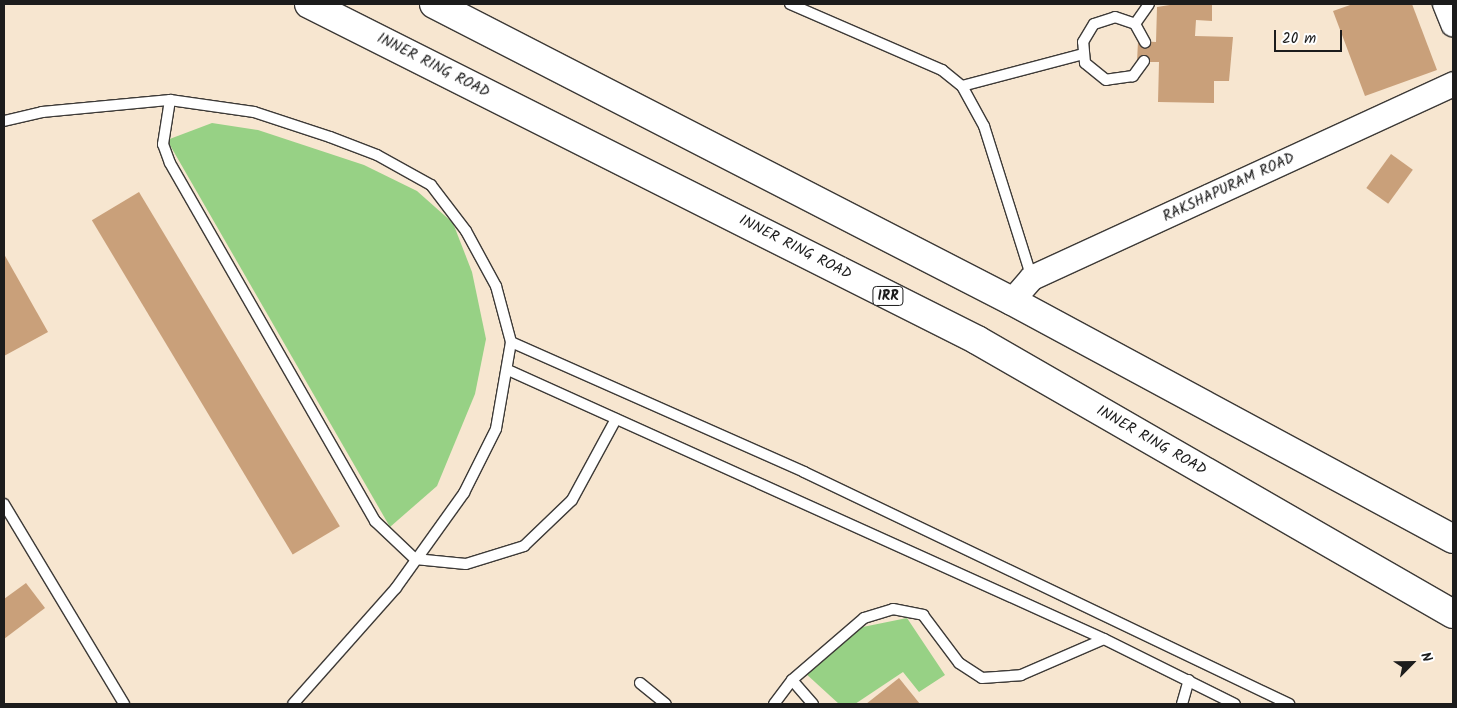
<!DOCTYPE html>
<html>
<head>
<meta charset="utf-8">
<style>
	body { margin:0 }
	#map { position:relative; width:1457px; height:708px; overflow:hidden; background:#f7e6d0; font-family:Kalam,sans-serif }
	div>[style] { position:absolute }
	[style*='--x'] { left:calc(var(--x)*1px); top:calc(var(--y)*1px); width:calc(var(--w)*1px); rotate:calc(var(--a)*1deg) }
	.green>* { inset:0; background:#97d185 }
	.building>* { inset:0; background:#c9a07a; transform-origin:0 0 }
	.roads { filter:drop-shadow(1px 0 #3d3a37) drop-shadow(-1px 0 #3d3a37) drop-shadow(0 1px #3d3a37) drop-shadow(0 -1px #3d3a37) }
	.service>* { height:10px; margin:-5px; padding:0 5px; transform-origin:5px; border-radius:5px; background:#fff }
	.tertiary>* { height:24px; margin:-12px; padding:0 12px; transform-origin:12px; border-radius:12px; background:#fff }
	.trunk>* { height:28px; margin:-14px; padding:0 14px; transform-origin:14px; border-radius:14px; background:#fff }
	span { translate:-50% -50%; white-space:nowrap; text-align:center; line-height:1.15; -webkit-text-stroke:5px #fff; paint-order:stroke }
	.shield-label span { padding:1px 4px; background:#fff; border:1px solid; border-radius:4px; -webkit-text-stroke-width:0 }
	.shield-label { font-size:14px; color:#1c1c1c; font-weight:700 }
	.street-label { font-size:15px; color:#1c1c1c }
	.frame { position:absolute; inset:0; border:5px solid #1c1c1c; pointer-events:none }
	.north { position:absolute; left:1387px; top:638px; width:50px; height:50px; -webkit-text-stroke:4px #fff; paint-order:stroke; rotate:67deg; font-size:14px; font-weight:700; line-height:20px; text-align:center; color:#1c1c1c }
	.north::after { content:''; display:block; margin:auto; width:18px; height:22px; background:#1c1c1c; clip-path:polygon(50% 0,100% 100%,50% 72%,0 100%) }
	.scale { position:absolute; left:1274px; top:30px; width:68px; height:22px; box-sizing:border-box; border:2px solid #1c1c1c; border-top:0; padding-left:6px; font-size:15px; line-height:18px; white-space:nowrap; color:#1c1c1c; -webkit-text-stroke:4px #fff; paint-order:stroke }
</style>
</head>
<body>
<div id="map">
	<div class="green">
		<i style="clip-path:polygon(212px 123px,258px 130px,364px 165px,417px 191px,453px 223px,472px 272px,486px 339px,475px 394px,437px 486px,390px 527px,167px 140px)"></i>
		<i style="clip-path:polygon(907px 618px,945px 675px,919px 692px,903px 672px,855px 704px,839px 704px,804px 672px,848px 630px)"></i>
	</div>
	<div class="building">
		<i style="clip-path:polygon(1176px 4px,1212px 4px,1212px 21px,1196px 20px,1195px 36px,1233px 37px,1229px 81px,1214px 81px,1214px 103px,1158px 102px,1159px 62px,1137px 62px,1138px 41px,1156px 42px,1157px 7px)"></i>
		<i style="clip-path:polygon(1353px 4px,1412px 4px,1437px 70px,1365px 96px,1333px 11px)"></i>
		<i style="left:1391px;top:154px;width:27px;height:42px;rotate:36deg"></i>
		<i style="left:139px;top:192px;width:390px;height:55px;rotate:59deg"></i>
		<i style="clip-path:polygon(4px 254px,48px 332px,4px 356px)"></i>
		<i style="clip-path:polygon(26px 583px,45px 608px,4px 639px,4px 599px)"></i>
		<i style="clip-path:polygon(899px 678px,920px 704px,866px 704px)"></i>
	</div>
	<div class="roads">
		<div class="service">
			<i style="--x:790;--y:4;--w:166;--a:23.5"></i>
			<i style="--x:942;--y:70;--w:26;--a:39"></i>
			<i style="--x:962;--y:86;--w:46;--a:61.2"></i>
			<i style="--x:984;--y:126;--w:159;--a:72.5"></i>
			<i style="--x:1135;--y:24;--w:24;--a:-55"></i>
			<i style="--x:1144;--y:61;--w:19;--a:126"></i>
			<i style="--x:1133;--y:76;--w:27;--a:172"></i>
			<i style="--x:1106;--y:80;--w:27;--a:-141"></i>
			<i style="--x:1085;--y:63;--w:21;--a:-95"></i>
			<i style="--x:1083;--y:42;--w:21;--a:-59"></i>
			<i style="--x:1094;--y:24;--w:22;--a:-18"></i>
			<i style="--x:1115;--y:17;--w:21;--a:19"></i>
			<i style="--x:1135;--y:24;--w:21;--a:61"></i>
			<i style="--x:962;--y:86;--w:125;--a:-14.8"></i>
			<i style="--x:170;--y:100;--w:45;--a:99"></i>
			<i style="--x:163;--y:144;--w:20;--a:70"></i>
			<i style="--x:170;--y:163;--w:413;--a:60.2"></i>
			<i style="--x:375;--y:521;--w:55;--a:43.5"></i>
			<i style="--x:415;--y:559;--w:51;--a:5.6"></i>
			<i style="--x:466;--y:564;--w:61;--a:-17.2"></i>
			<i style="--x:524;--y:546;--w:66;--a:-43.8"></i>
			<i style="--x:572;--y:500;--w:92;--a:-61.5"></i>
			<i style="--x:4;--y:121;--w:39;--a:-13"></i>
			<i style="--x:42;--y:112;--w:129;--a:-5.4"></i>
			<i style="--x:170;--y:100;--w:85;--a:8.1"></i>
			<i style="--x:254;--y:112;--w:80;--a:18.2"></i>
			<i style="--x:330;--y:137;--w:50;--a:21"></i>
			<i style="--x:377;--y:155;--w:62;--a:29.1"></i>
			<i style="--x:431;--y:185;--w:58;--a:52.7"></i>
			<i style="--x:466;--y:231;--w:63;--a:61.4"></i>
			<i style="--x:496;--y:286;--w:58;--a:75"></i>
			<i style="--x:511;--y:342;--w:88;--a:99.8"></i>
			<i style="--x:496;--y:429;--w:72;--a:116.6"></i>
			<i style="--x:464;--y:493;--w:117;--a:125.6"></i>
			<i style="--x:396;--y:588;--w:155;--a:131.6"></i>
			<i style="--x:511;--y:342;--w:321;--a:23.9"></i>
			<i style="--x:804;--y:472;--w:538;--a:25.56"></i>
			<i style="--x:508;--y:370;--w:654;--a:24.29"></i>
			<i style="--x:1104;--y:639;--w:146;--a:26.4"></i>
			<i style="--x:4;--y:504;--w:233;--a:59"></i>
			<i style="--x:792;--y:680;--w:32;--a:49"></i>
			<i style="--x:640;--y:683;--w:33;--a:39"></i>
			<i style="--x:774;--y:704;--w:30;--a:-53"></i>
			<i style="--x:792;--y:680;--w:95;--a:-40.7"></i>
			<i style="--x:864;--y:618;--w:30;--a:-17"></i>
			<i style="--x:893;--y:609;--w:31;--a:11"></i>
			<i style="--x:923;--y:615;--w:60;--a:53.1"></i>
			<i style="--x:959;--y:663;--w:27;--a:33"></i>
			<i style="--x:982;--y:678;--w:39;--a:-4"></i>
			<i style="--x:1021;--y:675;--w:90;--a:-23.4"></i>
			<i style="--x:1182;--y:704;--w:25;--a:-74"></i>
		</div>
		<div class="tertiary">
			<i style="--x:1445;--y:4;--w:22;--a:68"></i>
			<i style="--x:1012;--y:301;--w:30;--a:-49"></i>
			<i style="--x:1032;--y:278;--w:464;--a:-24.7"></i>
		</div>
		<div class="trunk">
			<i style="--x:309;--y:4;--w:748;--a:26.7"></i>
			<i style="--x:977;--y:340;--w:549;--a:29.93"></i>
			<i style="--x:434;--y:4;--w:650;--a:27.2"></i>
			<i style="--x:1012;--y:301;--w:501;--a:28.35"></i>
		</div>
	</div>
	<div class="shield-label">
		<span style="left:888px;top:296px">IRR</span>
	</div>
	<div class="street-label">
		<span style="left:433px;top:66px;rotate:27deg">INNER RING ROAD</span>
		<span style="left:1229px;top:188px;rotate:-25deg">RAKSHAPURAM ROAD</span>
		<span style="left:795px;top:248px;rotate:27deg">INNER RING ROAD</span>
		<span style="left:1151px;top:441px;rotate:30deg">INNER RING ROAD</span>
	</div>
	<div class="frame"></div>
	<div class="north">N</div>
	<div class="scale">20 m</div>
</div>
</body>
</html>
